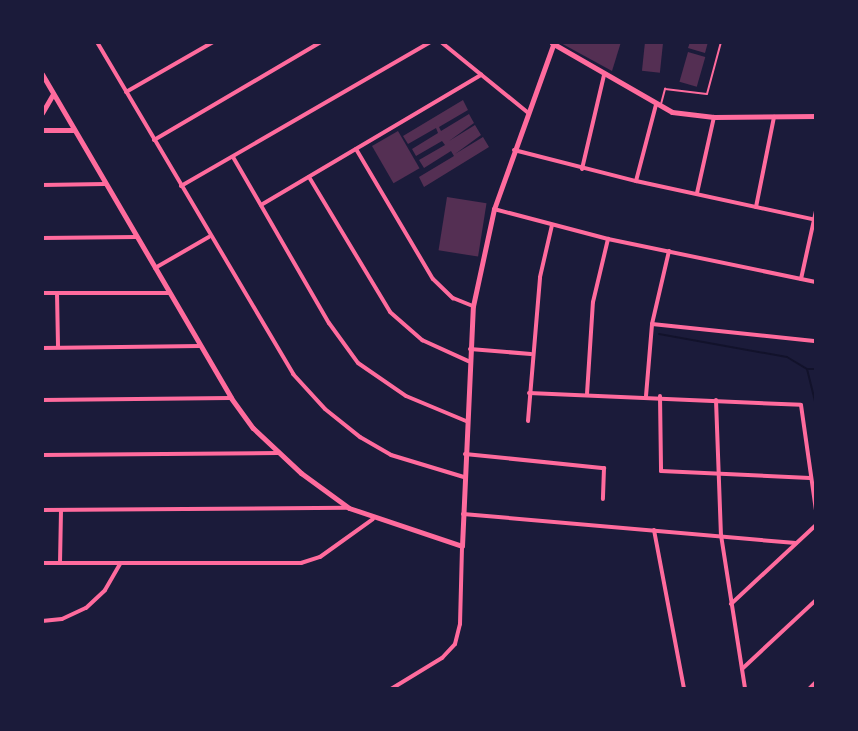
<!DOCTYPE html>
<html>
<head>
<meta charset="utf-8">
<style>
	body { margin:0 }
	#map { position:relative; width:858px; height:731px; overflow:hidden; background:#1b1b3a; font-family:"PT Sans Narrow",sans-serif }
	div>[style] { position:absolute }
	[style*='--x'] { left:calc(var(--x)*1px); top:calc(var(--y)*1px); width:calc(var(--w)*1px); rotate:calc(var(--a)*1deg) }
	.stream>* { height:2px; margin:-1px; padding:0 1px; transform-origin:1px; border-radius:1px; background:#12122b }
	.building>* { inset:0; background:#542f53; transform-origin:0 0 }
	.service>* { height:2px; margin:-1px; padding:0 1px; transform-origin:1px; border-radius:1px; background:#ff6b9d }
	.minor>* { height:4px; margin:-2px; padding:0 2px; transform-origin:2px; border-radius:2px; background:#ff6b9d }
	.tertiary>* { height:5px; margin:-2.5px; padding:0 2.5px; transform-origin:2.5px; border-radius:2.5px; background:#ff6b9d }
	span { translate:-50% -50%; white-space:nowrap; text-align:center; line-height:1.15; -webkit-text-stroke:6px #1b1b3a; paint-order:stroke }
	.frame { position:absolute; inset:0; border:44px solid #1b1b3a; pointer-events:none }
</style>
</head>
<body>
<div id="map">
	<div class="stream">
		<i style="--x:659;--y:334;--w:130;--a:10.2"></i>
		<i style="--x:787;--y:357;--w:23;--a:31"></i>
		<i style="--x:807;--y:369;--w:37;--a:76"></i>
		<i style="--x:807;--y:369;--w:9;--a:0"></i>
	</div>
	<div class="building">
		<i style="clip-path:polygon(559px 42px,621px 42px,612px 71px)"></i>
		<i style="left:645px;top:42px;width:18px;height:29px;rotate:6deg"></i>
		<i style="clip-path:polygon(690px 42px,708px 42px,705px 53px,688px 48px)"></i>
		<i style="left:688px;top:52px;width:18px;height:31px;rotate:16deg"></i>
		<i style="clip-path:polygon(463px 100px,468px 110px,439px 127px,441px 131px,469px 114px,474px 123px,449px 141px,475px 125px,481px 135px,455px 154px,483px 137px,489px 147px,424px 187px,419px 177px,454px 156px,451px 151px,424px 168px,419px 160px,445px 145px,442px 141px,416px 156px,412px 149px,438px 133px,436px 128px,408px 144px,403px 136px)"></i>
		<i style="left:398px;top:131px;width:43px;height:30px;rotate:60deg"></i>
		<i style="left:447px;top:197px;width:40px;height:54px;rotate:9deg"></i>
	</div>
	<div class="service">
		<i style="--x:661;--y:104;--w:16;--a:-75"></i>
		<i style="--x:665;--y:89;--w:42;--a:6.8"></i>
		<i style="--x:707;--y:94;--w:54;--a:-74.9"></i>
	</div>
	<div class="minor">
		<i style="--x:97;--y:42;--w:386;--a:59.4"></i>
		<i style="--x:293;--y:374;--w:47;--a:47.6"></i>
		<i style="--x:325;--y:409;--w:45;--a:38.7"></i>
		<i style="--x:360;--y:437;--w:36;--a:30"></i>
		<i style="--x:391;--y:455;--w:76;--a:16.8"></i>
		<i style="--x:441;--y:42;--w:111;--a:39.1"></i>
		<i style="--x:126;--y:92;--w:100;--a:-29.9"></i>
		<i style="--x:154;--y:140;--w:194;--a:-30.4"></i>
		<i style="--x:356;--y:149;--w:151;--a:59.4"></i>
		<i style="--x:433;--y:279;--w:28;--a:44"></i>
		<i style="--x:453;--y:298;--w:22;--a:22"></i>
		<i style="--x:514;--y:150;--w:126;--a:14.3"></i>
		<i style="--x:636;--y:181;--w:184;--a:12.2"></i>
		<i style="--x:233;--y:157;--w:192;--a:60"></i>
		<i style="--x:329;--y:323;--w:49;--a:54.1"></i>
		<i style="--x:358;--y:363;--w:58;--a:34.5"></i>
		<i style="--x:406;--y:396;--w:65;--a:22.6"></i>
		<i style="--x:582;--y:169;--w:97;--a:-76.8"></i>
		<i style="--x:309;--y:177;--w:157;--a:59"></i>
		<i style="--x:390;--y:312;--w:43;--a:41.2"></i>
		<i style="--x:422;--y:340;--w:51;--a:24.5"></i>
		<i style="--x:636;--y:181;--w:79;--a:-75.3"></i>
		<i style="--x:42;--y:185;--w:63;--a:-0.9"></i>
		<i style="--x:181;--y:186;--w:288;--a:-30"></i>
		<i style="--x:697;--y:193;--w:78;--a:-77.4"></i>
		<i style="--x:261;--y:205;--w:256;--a:-30.6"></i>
		<i style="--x:756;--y:207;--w:92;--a:-78.7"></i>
		<i style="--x:494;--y:209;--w:118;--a:14.7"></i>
		<i style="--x:608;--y:239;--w:212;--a:11.7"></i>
		<i style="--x:42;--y:238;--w:94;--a:-0.6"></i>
		<i style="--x:155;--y:268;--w:62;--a:-29.9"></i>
		<i style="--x:801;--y:279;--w:70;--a:-77.6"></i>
		<i style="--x:42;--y:293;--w:127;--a:0"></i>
		<i style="--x:57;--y:293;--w:54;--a:88.9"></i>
		<i style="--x:652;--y:324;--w:163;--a:6"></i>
		<i style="--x:42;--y:348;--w:158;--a:-0.7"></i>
		<i style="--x:470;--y:349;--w:61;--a:4.7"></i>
		<i style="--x:529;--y:393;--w:272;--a:2.5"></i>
		<i style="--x:801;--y:405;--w:106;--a:81.9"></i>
		<i style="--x:587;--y:394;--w:92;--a:-86.3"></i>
		<i style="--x:593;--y:302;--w:65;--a:-76.6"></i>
		<i style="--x:646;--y:396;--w:72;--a:-85.2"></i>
		<i style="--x:652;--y:324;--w:75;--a:-76.9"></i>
		<i style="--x:660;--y:396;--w:75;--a:89.2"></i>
		<i style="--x:661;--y:471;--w:149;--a:2.7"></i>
		<i style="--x:42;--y:400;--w:188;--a:-0.6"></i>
		<i style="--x:716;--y:400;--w:135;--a:87.9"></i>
		<i style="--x:721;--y:535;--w:156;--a:81.1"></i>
		<i style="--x:528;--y:421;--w:144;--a:-85.2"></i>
		<i style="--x:540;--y:277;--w:53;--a:-77"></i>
		<i style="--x:465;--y:454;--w:140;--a:5.8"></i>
		<i style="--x:604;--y:468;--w:31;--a:92"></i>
		<i style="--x:42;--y:455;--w:236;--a:-0.5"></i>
		<i style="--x:42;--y:510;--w:305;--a:-0.4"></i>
		<i style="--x:463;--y:514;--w:334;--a:5"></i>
		<i style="--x:654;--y:530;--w:162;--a:79.3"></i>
		<i style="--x:42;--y:563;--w:259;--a:0"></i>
		<i style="--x:301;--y:563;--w:20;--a:-18"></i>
		<i style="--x:320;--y:557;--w:65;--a:-35.6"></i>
		<i style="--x:60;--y:563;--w:53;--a:-88.9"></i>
		<i style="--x:731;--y:604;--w:116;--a:-42.9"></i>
		<i style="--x:42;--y:621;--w:20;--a:-6"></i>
		<i style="--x:62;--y:619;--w:26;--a:-25"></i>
		<i style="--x:86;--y:608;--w:26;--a:-43"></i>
		<i style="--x:105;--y:590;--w:30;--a:-60"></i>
		<i style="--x:742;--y:669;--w:101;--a:-43"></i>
		<i style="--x:391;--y:689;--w:60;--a:-31.3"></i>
		<i style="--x:442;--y:658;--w:19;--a:-47"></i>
		<i style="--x:455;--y:644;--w:21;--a:-76"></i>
		<i style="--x:460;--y:624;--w:78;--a:-88.5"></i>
		<i style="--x:809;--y:689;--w:10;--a:-45"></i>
	</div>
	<div class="tertiary">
		<i style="--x:552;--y:43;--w:138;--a:29.9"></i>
		<i style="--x:672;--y:112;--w:42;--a:6.8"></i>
		<i style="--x:714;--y:117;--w:102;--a:-0.6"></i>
		<i style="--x:42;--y:74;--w:375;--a:59.7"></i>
		<i style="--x:231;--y:398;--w:37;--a:54"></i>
		<i style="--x:253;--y:428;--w:66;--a:43.2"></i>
		<i style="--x:301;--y:473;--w:59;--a:36.1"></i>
		<i style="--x:349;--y:508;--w:119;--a:18.6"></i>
		<i style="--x:462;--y:546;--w:240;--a:-87.4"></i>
		<i style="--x:473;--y:306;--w:99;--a:-77.8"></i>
		<i style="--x:494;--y:209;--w:177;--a:-70.2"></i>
		<i style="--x:42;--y:113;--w:22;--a:-60"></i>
		<i style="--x:42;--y:130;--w:32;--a:0"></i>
	</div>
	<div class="frame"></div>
</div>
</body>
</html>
